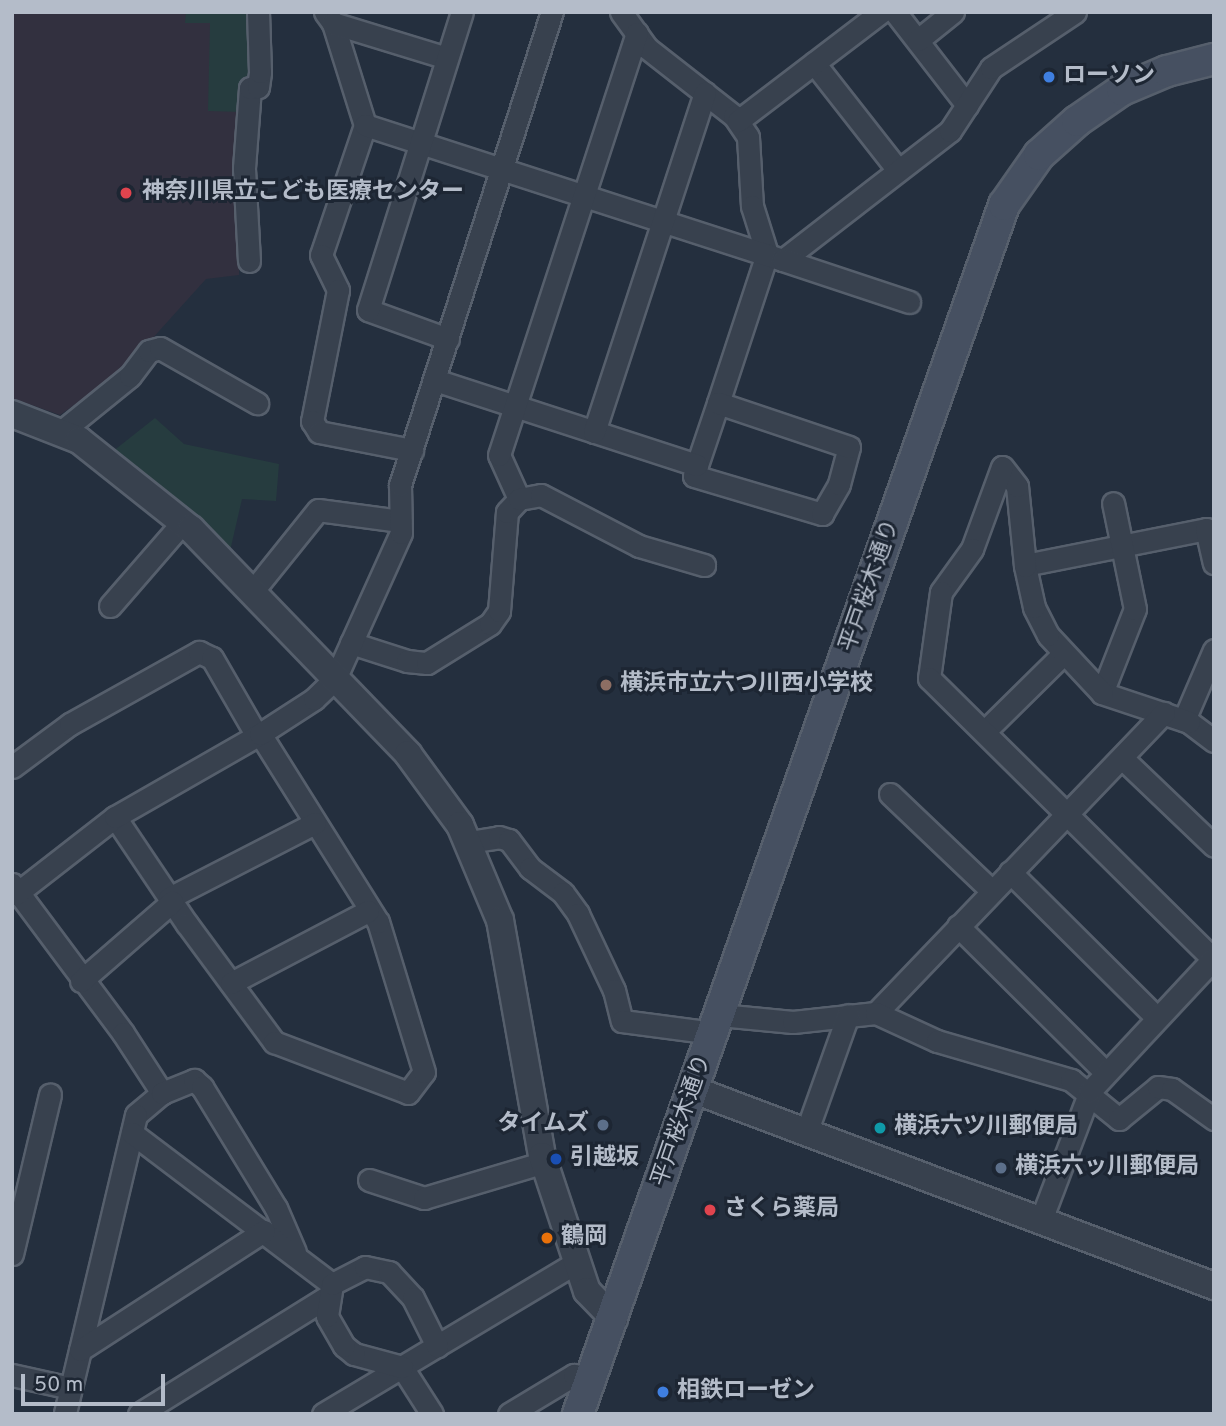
<!DOCTYPE html>
<html>
<head>
<meta charset="utf-8">
<style>
	body { margin:0 }
	#map { position:relative; width:1226px; height:1426px; overflow:hidden; background:#242f3e; font-family:Overpass,"Noto Sans JP",sans-serif }
	div>[style] { position:absolute }
	[style*='--x'] { left:calc(var(--x)*1px); top:calc(var(--y)*1px); width:calc(var(--w)*1px); rotate:calc(var(--a)*1deg) }
	.medical>* { inset:0; background:#32303f }
	.green>* { inset:0; background:#263c3f }
	.roads { filter:drop-shadow(2px 0 #565f6c) drop-shadow(-2px 0 #565f6c) drop-shadow(0 2px #565f6c) drop-shadow(0 -2px #565f6c) }
	.minor>* { height:21px; margin:-10.5px; padding:0 10.5px; transform-origin:10.5px; border-radius:10.5px; background:#38414e }
	.tertiary>* { height:26px; margin:-13px; padding:0 13px; transform-origin:13px; border-radius:13px; background:#38414e }
	.secondary>* { height:30px; margin:-15px; padding:0 15px; transform-origin:15px; border-radius:15px; background:#465061 }
	.dots>* { width:19px; height:19px; translate:-50% -50%; box-sizing:border-box; border:4px solid #1d2633; border-radius:50% }
	span { translate:-50% -50%; white-space:nowrap; text-align:center; line-height:1.15; -webkit-text-stroke:6px #1d2633; paint-order:stroke }
	.poi-label { font-size:23px; color:#b4bcc9; font-weight:700 }
	.left { translate:0 -50%; text-align:left }
	.right { translate:-100% -50%; text-align:right }
	.street-label { font-size:23px; color:#b4bcc9 }
	.frame { position:absolute; inset:0; border:14px solid #b4bcc9; pointer-events:none }
	.scale { position:absolute; left:21px; top:1374px; width:144px; height:32px; box-sizing:border-box; border:4px solid #b4bcc9; border-top:0; padding-left:9px; font-size:21px; line-height:24px; white-space:nowrap; color:#b4bcc9; -webkit-text-stroke:5px #1d2633; paint-order:stroke }
</style>
</head>
<body>
<div id="map">
	<div class="medical">
		<i style="clip-path:polygon(12px 12px,253px 12px,242px 112px,239px 275px,206px 279px,123px 371px,60px 415px,12px 398px)"></i>
	</div>
	<div class="green">
		<i style="clip-path:polygon(186px 12px,253px 12px,254px 72px,242px 112px,208px 111px,210px 23px,185px 23px)"></i>
		<i style="clip-path:polygon(155px 418px,184px 444px,279px 464px,276px 501px,242px 499px,230px 551px,112px 452px)"></i>
	</div>
	<div class="roads">
		<div class="minor">
			<i style="--x:325;--y:12;--w:14;--a:54"></i>
			<i style="--x:333;--y:23;--w:107;--a:72.6"></i>
			<i style="--x:365;--y:125;--w:137;--a:108.7"></i>
			<i style="--x:321;--y:255;--w:39;--a:64"></i>
			<i style="--x:338;--y:290;--w:134;--a:101.2"></i>
			<i style="--x:312;--y:421;--w:13;--a:58"></i>
			<i style="--x:319;--y:432;--w:95;--a:11"></i>
			<i style="--x:621;--y:12;--w:44;--a:54.2"></i>
			<i style="--x:647;--y:48;--w:110;--a:38"></i>
			<i style="--x:734;--y:116;--w:25;--a:56"></i>
			<i style="--x:748;--y:137;--w:69;--a:86.7"></i>
			<i style="--x:752;--y:206;--w:50;--a:72.6"></i>
			<i style="--x:767;--y:254;--w:157;--a:108.2"></i>
			<i style="--x:718;--y:403;--w:65;--a:108.7"></i>
			<i style="--x:697;--y:465;--w:11;--a:105"></i>
			<i style="--x:694;--y:476;--w:134;--a:16.5"></i>
			<i style="--x:822;--y:514;--w:34;--a:-60"></i>
			<i style="--x:839;--y:484;--w:38;--a:-75"></i>
			<i style="--x:849;--y:447;--w:138;--a:-161.4"></i>
			<i style="--x:895;--y:12;--w:118;--a:52.3"></i>
			<i style="--x:333;--y:23;--w:119;--a:17.1"></i>
			<i style="--x:918;--y:40;--w:45;--a:-38.7"></i>
			<i style="--x:814;--y:63;--w:136;--a:51.9"></i>
			<i style="--x:738;--y:121;--w:180;--a:-37.3"></i>
			<i style="--x:365;--y:125;--w:439;--a:17.9"></i>
			<i style="--x:783;--y:260;--w:211;--a:-37.7"></i>
			<i style="--x:950;--y:131;--w:75;--a:-56.9"></i>
			<i style="--x:991;--y:68;--w:101;--a:-33.7"></i>
			<i style="--x:783;--y:260;--w:133;--a:18.4"></i>
			<i style="--x:249;--y:261;--w:93;--a:-93.1"></i>
			<i style="--x:244;--y:168;--w:80;--a:-85.7"></i>
			<i style="--x:250;--y:88;--w:8;--a:-7"></i>
			<i style="--x:258;--y:87;--w:15;--a:-82"></i>
			<i style="--x:260;--y:72;--w:60;--a:-91.9"></i>
			<i style="--x:448;--y:339;--w:85;--a:-160.1"></i>
			<i style="--x:368;--y:310;--w:312;--a:-72.5"></i>
			<i style="--x:435;--y:380;--w:275;--a:18"></i>
			<i style="--x:62;--y:431;--w:87;--a:-39"></i>
			<i style="--x:130;--y:376;--w:31;--a:-53"></i>
			<i style="--x:149;--y:351;--w:11;--a:-15"></i>
			<i style="--x:160;--y:348;--w:112;--a:29.6"></i>
			<i style="--x:594;--y:432;--w:357;--a:-71.9"></i>
			<i style="--x:519;--y:499;--w:48;--a:-114.4"></i>
			<i style="--x:499;--y:455;--w:444;--a:-71.9"></i>
			<i style="--x:1025;--y:565;--w:185;--a:-11.2"></i>
			<i style="--x:1206;--y:529;--w:35;--a:77"></i>
			<i style="--x:252;--y:592;--w:105;--a:-51.2"></i>
			<i style="--x:318;--y:510;--w:83;--a:7.6"></i>
			<i style="--x:110;--y:606;--w:111;--a:-49"></i>
			<i style="--x:351;--y:643;--w:59;--a:17.8"></i>
			<i style="--x:407;--y:661;--w:20;--a:6"></i>
			<i style="--x:427;--y:663;--w:74;--a:-31.8"></i>
			<i style="--x:490;--y:624;--w:16;--a:-55"></i>
			<i style="--x:499;--y:611;--w:99;--a:-85.4"></i>
			<i style="--x:507;--y:512;--w:18;--a:-47"></i>
			<i style="--x:519;--y:499;--w:22;--a:-10"></i>
			<i style="--x:541;--y:495;--w:110;--a:27.5"></i>
			<i style="--x:639;--y:546;--w:68;--a:16.3"></i>
			<i style="--x:1102;--y:693;--w:90;--a:-68.6"></i>
			<i style="--x:1135;--y:609;--w:108;--a:-101.7"></i>
			<i style="--x:1184;--y:720;--w:76;--a:-66.8"></i>
			<i style="--x:985;--y:731;--w:110;--a:-44.6"></i>
			<i style="--x:1214;--y:741;--w:31;--a:-143"></i>
			<i style="--x:1189;--y:722;--w:92;--a:-161.6"></i>
			<i style="--x:1102;--y:693;--w:79;--a:-133"></i>
			<i style="--x:1048;--y:635;--w:31;--a:-117"></i>
			<i style="--x:1034;--y:607;--w:42;--a:-102.4"></i>
			<i style="--x:1025;--y:566;--w:80;--a:-95.7"></i>
			<i style="--x:1017;--y:486;--w:24;--a:-128"></i>
			<i style="--x:1002;--y:467;--w:87;--a:110.1"></i>
			<i style="--x:972;--y:549;--w:53;--a:125.8"></i>
			<i style="--x:941;--y:592;--w:87;--a:97.9"></i>
			<i style="--x:929;--y:678;--w:401;--a:44.7"></i>
			<i style="--x:1122;--y:758;--w:127;--a:43.7"></i>
			<i style="--x:12;--y:767;--w:72;--a:-36.6"></i>
			<i style="--x:70;--y:724;--w:148;--a:-29.2"></i>
			<i style="--x:199;--y:652;--w:14;--a:25"></i>
			<i style="--x:212;--y:658;--w:90;--a:60"></i>
			<i style="--x:890;--y:794;--w:141;--a:43.6"></i>
			<i style="--x:115;--y:817;--w:129;--a:56.1"></i>
			<i style="--x:187;--y:924;--w:147;--a:53.6"></i>
			<i style="--x:274;--y:1042;--w:143;--a:20.8"></i>
			<i style="--x:408;--y:1093;--w:26;--a:-53"></i>
			<i style="--x:424;--y:1072;--w:157;--a:-107"></i>
			<i style="--x:378;--y:922;--w:222;--a:-122.1"></i>
			<i style="--x:469;--y:842;--w:30;--a:-9"></i>
			<i style="--x:499;--y:837;--w:10;--a:17"></i>
			<i style="--x:509;--y:840;--w:35;--a:53"></i>
			<i style="--x:530;--y:868;--w:41;--a:37.1"></i>
			<i style="--x:563;--y:893;--w:26;--a:54"></i>
			<i style="--x:578;--y:914;--w:84;--a:64.7"></i>
			<i style="--x:614;--y:990;--w:32;--a:76"></i>
			<i style="--x:622;--y:1021;--w:92;--a:7.5"></i>
			<i style="--x:1010;--y:872;--w:207;--a:44.8"></i>
			<i style="--x:12;--y:884;--w:186;--a:53.3"></i>
			<i style="--x:123;--y:1033;--w:72;--a:57"></i>
			<i style="--x:162;--y:1093;--w:34;--a:140"></i>
			<i style="--x:136;--y:1115;--w:307;--a:103.4"></i>
			<i style="--x:16;--y:894;--w:125;--a:-37.9"></i>
			<i style="--x:115;--y:817;--w:167;--a:-29.8"></i>
			<i style="--x:260;--y:734;--w:64;--a:-32.9"></i>
			<i style="--x:314;--y:699;--w:29;--a:-44"></i>
			<i style="--x:335;--y:679;--w:160;--a:-65.7"></i>
			<i style="--x:401;--y:533;--w:48;--a:-91.2"></i>
			<i style="--x:400;--y:485;--w:497;--a:-72.2"></i>
			<i style="--x:169;--y:898;--w:164;--a:-27.2"></i>
			<i style="--x:958;--y:926;--w:207;--a:44.8"></i>
			<i style="--x:81;--y:981;--w:121;--a:-41"></i>
			<i style="--x:231;--y:983;--w:155;--a:-27.7"></i>
			<i style="--x:876;--y:1013;--w:416;--a:-46.2"></i>
			<i style="--x:720;--y:1015;--w:73;--a:5.5"></i>
			<i style="--x:793;--y:1022;--w:83;--a:-6.2"></i>
			<i style="--x:876;--y:1013;--w:67;--a:24.7"></i>
			<i style="--x:937;--y:1041;--w:140;--a:16.2"></i>
			<i style="--x:1071;--y:1080;--w:62;--a:39.1"></i>
			<i style="--x:1119;--y:1119;--w:50;--a:-39.4"></i>
			<i style="--x:1158;--y:1087;--w:14;--a:8"></i>
			<i style="--x:1172;--y:1089;--w:52;--a:35.5"></i>
			<i style="--x:162;--y:1093;--w:35;--a:-22"></i>
			<i style="--x:194;--y:1080;--w:11;--a:41"></i>
			<i style="--x:202;--y:1087;--w:142;--a:58.6"></i>
			<i style="--x:276;--y:1208;--w:48;--a:66.6"></i>
			<i style="--x:132;--y:1133;--w:251;--a:37.1"></i>
			<i style="--x:806;--y:1133;--w:125;--a:-70.4"></i>
			<i style="--x:369;--y:1180;--w:58;--a:18.1"></i>
			<i style="--x:424;--y:1198;--w:126;--a:-16.6"></i>
			<i style="--x:1041;--y:1220;--w:138;--a:-69.2"></i>
			<i style="--x:1090;--y:1091;--w:182;--a:-47"></i>
			<i style="--x:12;--y:1254;--w:164;--a:-76.6"></i>
			<i style="--x:80;--y:1350;--w:219;--a:-32.9"></i>
			<i style="--x:12;--y:1375;--w:60;--a:12.4"></i>
			<i style="--x:139;--y:1414;--w:221;--a:-31.9"></i>
			<i style="--x:323;--y:1414;--w:296;--a:-30.9"></i>
			<i style="--x:432;--y:1414;--w:56;--a:-122.6"></i>
			<i style="--x:402;--y:1367;--w:50;--a:-164.8"></i>
			<i style="--x:354;--y:1354;--w:13;--a:-141"></i>
			<i style="--x:344;--y:1346;--w:34;--a:-120"></i>
			<i style="--x:327;--y:1316;--w:32;--a:-81"></i>
			<i style="--x:332;--y:1284;--w:37;--a:-27"></i>
			<i style="--x:365;--y:1267;--w:25;--a:12"></i>
			<i style="--x:389;--y:1272;--w:35;--a:47"></i>
			<i style="--x:413;--y:1298;--w:54;--a:63.4"></i>
			<i style="--x:509;--y:1414;--w:76;--a:-31"></i>
			<i style="--x:574;--y:1375;--w:18;--a:9"></i>
		</div>
		<div class="tertiary">
			<i style="--x:12;--y:414;--w:72;--a:21.2"></i>
			<i style="--x:79;--y:440;--w:143;--a:38.5"></i>
			<i style="--x:191;--y:529;--w:313;--a:46"></i>
			<i style="--x:408;--y:754;--w:88;--a:53.8"></i>
			<i style="--x:460;--y:825;--w:103;--a:67.2"></i>
			<i style="--x:500;--y:920;--w:240;--a:79.9"></i>
			<i style="--x:542;--y:1156;--w:142;--a:71.6"></i>
			<i style="--x:587;--y:1291;--w:39;--a:46"></i>
			<i style="--x:694;--y:1090;--w:556;--a:20.65"></i>
		</div>
		<div class="secondary">
			<i style="--x:578;--y:1414;--w:1282;--a:-70.59"></i>
			<i style="--x:1004;--y:205;--w:61;--a:-55"></i>
			<i style="--x:1039;--y:155;--w:51;--a:-41.8"></i>
			<i style="--x:1077;--y:121;--w:55;--a:-34.6"></i>
			<i style="--x:1122;--y:90;--w:49;--a:-22.9"></i>
			<i style="--x:1167;--y:71;--w:49;--a:-14.3"></i>
		</div>
	</div>
	<div class="dots">
		<i style="left:1049px;top:77px;background:#3f7fe0"></i>
		<i style="left:126px;top:193px;background:#e0444e"></i>
		<i style="left:606px;top:685px;background:#8d6e63"></i>
		<i style="left:603px;top:1125px;background:#5c6f8a"></i>
		<i style="left:880px;top:1128px;background:#0f9aa8"></i>
		<i style="left:556px;top:1159px;background:#1a4fb4"></i>
		<i style="left:1001px;top:1168px;background:#5c6f8a"></i>
		<i style="left:710px;top:1210px;background:#e0444e"></i>
		<i style="left:547px;top:1238px;background:#e8710a"></i>
		<i style="left:663px;top:1392px;background:#3f7fe0"></i>
	</div>
	<div class="poi-label">
		<span class="left" style="left:1063px;top:77px">ローソン</span>
		<span class="left" style="left:142px;top:193px">神奈川県立こども医療センター</span>
		<span class="left" style="left:620px;top:685px">横浜市立六つ川西小学校</span>
		<span class="right" style="left:589px;top:1125px">タイムズ</span>
		<span class="left" style="left:894px;top:1128px">横浜六ツ川郵便局</span>
		<span class="left" style="left:570px;top:1159px">引越坂</span>
		<span class="left" style="left:1015px;top:1168px">横浜六ッ川郵便局</span>
		<span class="left" style="left:724px;top:1210px">さくら薬局</span>
		<span class="left" style="left:561px;top:1238px">鶴岡</span>
		<span class="left" style="left:677px;top:1392px">相鉄ローゼン</span>
	</div>
	<div class="street-label">
		<span style="left:871px;top:586px;rotate:-71deg">平戸桜木通り</span>
		<span style="left:683px;top:1121px;rotate:-71deg">平戸桜木通り</span>
	</div>
	<div class="frame"></div>
	<div class="scale">50 m</div>
</div>
</body>
</html>
